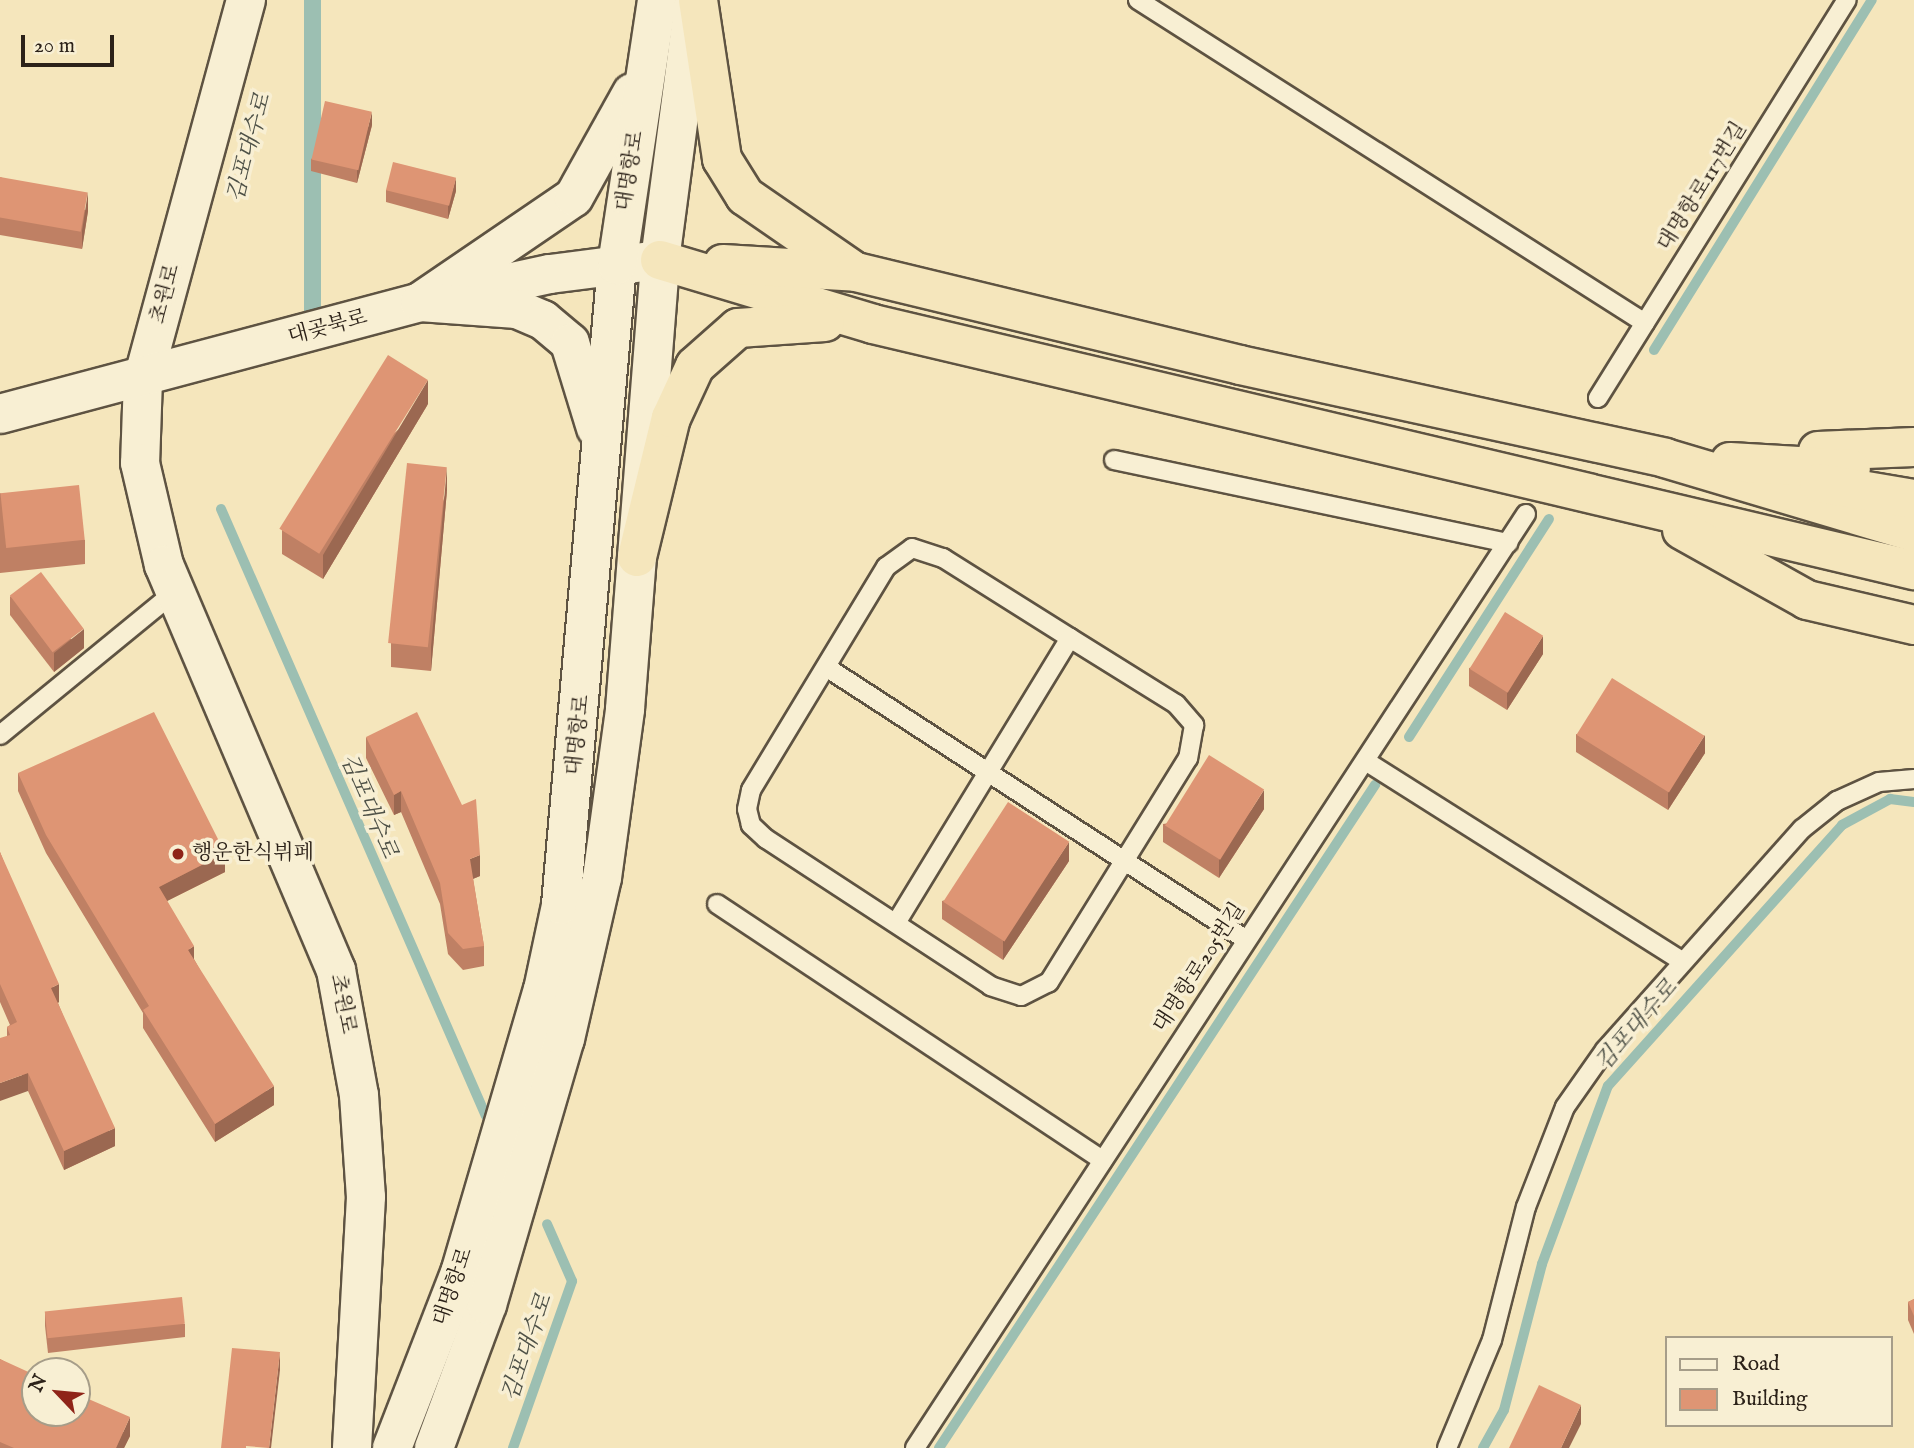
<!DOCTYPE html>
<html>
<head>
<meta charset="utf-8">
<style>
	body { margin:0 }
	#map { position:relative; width:1914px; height:1448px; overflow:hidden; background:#f5e6bc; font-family:"IM FELL English","Noto Serif KR",serif }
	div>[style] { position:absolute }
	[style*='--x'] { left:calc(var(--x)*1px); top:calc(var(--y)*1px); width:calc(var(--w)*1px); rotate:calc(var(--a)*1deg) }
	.water>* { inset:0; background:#9cbfb2; transform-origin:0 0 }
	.stream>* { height:10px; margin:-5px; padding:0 5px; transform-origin:5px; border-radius:5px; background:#9cbfb2 }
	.roads { filter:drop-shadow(2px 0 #5e5342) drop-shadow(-2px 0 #5e5342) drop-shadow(0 2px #5e5342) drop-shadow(0 -2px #5e5342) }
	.service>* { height:18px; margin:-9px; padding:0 9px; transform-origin:9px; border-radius:9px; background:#f8efd3 }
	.tertiary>* { height:38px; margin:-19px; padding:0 19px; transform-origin:19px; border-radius:19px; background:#f8efd3 }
	.secondary>* { height:38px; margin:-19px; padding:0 19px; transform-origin:19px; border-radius:19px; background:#f8efd3 }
	.motorway>* { height:38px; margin:-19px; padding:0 19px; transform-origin:19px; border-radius:19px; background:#f5e6bc }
	.wall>* { inset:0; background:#bf8064 }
	.shaded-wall>* { inset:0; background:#9b6851 }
	.building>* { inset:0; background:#de9574; transform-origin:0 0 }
	.dots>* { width:19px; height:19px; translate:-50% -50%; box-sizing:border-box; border:4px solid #f8efd3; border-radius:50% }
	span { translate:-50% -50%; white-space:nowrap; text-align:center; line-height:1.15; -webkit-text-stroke:7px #f8efd3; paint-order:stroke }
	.street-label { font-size:21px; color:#2c2219 }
	.poi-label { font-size:21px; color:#2c2219 }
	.left { translate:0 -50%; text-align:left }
	.water-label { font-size:23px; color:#4e5147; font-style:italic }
	.legend { position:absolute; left:1665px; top:1336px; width:228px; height:91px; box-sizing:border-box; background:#f8efd3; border:2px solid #a69d89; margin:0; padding:9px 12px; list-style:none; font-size:21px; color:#2c2219 }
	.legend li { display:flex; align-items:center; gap:14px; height:35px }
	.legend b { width:35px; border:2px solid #a69d89 }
	.north { position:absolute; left:21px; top:1357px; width:70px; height:70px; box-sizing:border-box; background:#f8efd3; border:2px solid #a69d89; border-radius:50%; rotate:296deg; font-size:19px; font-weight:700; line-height:28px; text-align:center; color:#2c2219 }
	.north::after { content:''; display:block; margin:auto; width:24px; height:32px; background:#8f2418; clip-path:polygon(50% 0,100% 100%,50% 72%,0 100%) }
	.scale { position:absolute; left:21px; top:35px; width:93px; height:32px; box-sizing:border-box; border:4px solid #2c2219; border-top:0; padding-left:9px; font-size:21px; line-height:24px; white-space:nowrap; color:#2c2219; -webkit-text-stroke:5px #f8efd3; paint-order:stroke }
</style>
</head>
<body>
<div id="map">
	<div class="water">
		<i style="left:304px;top:0;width:17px;height:316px"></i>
	</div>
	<div class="stream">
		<i style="--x:1654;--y:350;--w:412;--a:-58.1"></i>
		<i style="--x:221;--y:509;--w:662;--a:66.42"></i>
		<i style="--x:1409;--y:737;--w:259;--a:-57.3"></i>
		<i style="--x:513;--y:1448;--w:177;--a:-70.5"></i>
		<i style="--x:572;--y:1281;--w:62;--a:-113.7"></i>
		<i style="--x:939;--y:1448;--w:794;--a:-56.67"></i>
		<i style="--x:1483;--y:1448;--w:43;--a:-61.1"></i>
		<i style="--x:1504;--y:1410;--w:151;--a:-75.4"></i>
		<i style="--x:1542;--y:1264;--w:190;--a:-69.7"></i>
		<i style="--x:1608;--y:1086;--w:351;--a:-48.1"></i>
		<i style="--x:1842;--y:825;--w:55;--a:-28.4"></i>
		<i style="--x:1890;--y:799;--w:24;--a:7"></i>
	</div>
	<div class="roads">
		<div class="service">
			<i style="--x:1138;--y:0;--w:601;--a:32.5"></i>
			<i style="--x:1598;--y:398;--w:469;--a:-58"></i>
			<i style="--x:1114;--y:460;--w:403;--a:11.9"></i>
			<i style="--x:912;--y:548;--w:33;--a:18"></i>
			<i style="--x:943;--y:558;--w:150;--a:32.2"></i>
			<i style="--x:1070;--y:638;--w:125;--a:31.9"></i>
			<i style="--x:1176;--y:704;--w:28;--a:49"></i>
			<i style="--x:1194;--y:725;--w:34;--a:100"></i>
			<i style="--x:1188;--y:758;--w:264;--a:121.8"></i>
			<i style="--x:1049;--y:982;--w:31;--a:153"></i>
			<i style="--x:1021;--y:996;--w:32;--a:-162"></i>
			<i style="--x:991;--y:986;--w:269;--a:-146.8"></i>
			<i style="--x:766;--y:839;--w:21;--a:-137"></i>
			<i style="--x:751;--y:825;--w:16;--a:-104"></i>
			<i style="--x:747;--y:809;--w:19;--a:-78"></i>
			<i style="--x:751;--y:790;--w:261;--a:-58.8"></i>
			<i style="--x:886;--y:567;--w:32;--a:-36"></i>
			<i style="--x:826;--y:667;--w:500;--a:33"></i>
			<i style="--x:0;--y:735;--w:227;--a:-39.3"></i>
			<i style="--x:1367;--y:762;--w:373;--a:32.3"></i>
			<i style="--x:717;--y:904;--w:463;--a:33.6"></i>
			<i style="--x:896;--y:923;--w:334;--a:-58.6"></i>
			<i style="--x:915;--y:1448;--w:1116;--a:-56.81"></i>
			<i style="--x:1447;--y:1448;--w:117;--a:-67.4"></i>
			<i style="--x:1492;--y:1340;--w:137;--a:-75.7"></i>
			<i style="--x:1526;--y:1207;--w:107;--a:-68.7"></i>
			<i style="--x:1565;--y:1107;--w:70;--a:-54.9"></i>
			<i style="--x:1605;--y:1050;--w:296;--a:-48.3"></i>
			<i style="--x:1802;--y:829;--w:45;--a:-38.7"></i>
			<i style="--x:1837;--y:801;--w:46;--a:-24.3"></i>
			<i style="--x:1879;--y:782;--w:35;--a:-5"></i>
		</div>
		<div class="tertiary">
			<i style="--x:246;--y:0;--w:393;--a:105.2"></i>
			<i style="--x:143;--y:379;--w:84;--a:92"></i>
			<i style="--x:140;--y:463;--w:105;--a:76.8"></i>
			<i style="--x:164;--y:565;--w:440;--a:67"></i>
			<i style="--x:336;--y:970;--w:127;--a:79.6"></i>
			<i style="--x:359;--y:1095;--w:102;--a:86.1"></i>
			<i style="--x:366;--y:1197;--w:251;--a:93.2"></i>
			<i style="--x:0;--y:414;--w:435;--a:-14.9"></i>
			<i style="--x:420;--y:302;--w:133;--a:-12.2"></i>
			<i style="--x:550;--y:274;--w:111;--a:-7.3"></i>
		</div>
		<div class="secondary">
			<i style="--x:420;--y:302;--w:186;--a:-34.3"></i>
			<i style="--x:574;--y:197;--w:119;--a:-60.9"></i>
			<i style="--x:420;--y:302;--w:97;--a:4.1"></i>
			<i style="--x:517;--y:309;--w:28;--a:23"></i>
			<i style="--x:543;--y:320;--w:35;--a:40"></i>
			<i style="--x:570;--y:343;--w:89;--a:73"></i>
			<i style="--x:392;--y:1448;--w:188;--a:-68.8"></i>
			<i style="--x:460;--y:1273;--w:295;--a:-73.7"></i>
			<i style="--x:543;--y:990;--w:87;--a:-78"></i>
			<i style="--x:561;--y:905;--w:642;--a:-85"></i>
			<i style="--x:617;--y:265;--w:268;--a:-81.4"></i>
			<i style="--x:434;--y:1448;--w:153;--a:-69.7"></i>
			<i style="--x:487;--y:1305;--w:277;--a:-73.7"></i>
			<i style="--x:565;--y:1039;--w:165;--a:-77.1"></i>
			<i style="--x:602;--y:878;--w:171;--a:-82.2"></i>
			<i style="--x:625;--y:709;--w:450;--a:-85.5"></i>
			<i style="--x:660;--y:260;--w:259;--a:-82.5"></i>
		</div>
		<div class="motorway">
			<i style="--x:698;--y:0;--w:161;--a:81.4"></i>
			<i style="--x:722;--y:159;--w:44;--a:58.1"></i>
			<i style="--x:745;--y:196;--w:129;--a:34.6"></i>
			<i style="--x:660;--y:260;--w:222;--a:16.7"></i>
			<i style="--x:873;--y:324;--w:1070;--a:13.3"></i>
			<i style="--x:723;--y:264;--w:133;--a:3.4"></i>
			<i style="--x:856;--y:272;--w:395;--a:13.6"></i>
			<i style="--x:1240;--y:365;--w:435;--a:12.3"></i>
			<i style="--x:1665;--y:458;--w:260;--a:16.6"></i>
			<i style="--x:1818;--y:451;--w:96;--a:-2.4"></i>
			<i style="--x:1730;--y:462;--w:121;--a:3.3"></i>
			<i style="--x:1819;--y:483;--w:96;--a:9.6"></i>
			<i style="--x:1682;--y:530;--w:143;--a:29.2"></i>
			<i style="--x:1807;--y:600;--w:110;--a:13.2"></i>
			<i style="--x:637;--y:557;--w:143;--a:-76.3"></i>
			<i style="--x:671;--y:418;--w:57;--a:-65.2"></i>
			<i style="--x:695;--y:366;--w:57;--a:-41.5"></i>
			<i style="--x:738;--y:328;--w:87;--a:-3.9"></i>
		</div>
	</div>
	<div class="wall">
		<i style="clip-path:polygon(372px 125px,357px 183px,311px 171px,311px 159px)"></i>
		<i style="clip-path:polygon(0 177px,88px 211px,82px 249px,0 235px)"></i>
		<i style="clip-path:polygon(386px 190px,456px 191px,448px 219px,386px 202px)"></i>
		<i style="clip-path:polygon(428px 404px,323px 579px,282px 554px,282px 530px)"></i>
		<i style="clip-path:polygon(447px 490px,431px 671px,391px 667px,391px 643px)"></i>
		<i style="clip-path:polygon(0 493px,85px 540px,85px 564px,0 573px)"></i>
		<i style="clip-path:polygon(10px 596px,84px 648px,54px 672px,10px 615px)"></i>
		<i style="clip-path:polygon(1543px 654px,1507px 710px,1469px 686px,1469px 668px)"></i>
		<i style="clip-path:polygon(1576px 734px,1705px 753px,1668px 810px,1576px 752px)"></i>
		<i style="clip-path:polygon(366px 737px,480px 876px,473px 879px,484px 946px,484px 966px,463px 970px,448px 954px,440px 904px,401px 812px,394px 815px,366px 758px)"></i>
		<i style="clip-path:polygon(18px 773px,225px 872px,167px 901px,194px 959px,274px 1105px,215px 1142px,143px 1028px,143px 1013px,46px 853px,18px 791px)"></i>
		<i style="clip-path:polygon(1264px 809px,1219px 878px,1163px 842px,1163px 824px)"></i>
		<i style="clip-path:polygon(0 852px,59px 1002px,58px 1003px,115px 1146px,64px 1170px,28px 1091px,7px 1036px,7px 1027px,10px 1025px,0 1002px)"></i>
		<i style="clip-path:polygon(1069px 861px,1003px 960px,942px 919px,942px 901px)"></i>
		<i style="clip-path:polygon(1914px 1299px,1914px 1334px,1908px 1320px,1908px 1302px)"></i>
		<i style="clip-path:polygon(45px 1313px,185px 1324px,185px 1337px,48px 1353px,45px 1326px)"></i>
		<i style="clip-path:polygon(0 1359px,130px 1436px,124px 1448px,0 1448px)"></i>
	</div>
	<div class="shaded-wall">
		<i style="clip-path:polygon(372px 112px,372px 125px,357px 183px,357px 170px)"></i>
		<i style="clip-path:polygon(456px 178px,456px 191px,448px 219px,448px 206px)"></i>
		<i style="clip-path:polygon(88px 192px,88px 211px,82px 249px,82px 231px)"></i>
		<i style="clip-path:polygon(428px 380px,428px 404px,323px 579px,323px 555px)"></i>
		<i style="clip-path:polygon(447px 467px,447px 490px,431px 671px,431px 647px)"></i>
		<i style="clip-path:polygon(84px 629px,84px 648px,54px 672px,54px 653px)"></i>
		<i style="clip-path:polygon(1543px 636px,1543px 654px,1507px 710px,1507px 692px)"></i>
		<i style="clip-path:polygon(1705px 735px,1705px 753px,1668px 810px,1668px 792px)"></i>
		<i style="clip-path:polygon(1264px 790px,1264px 809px,1219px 878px,1219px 860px)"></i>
		<i style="clip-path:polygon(401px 791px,401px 812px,394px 815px,394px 795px)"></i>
		<i style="clip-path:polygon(1069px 842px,1069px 861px,1003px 960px,1003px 941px)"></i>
		<i style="clip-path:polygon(225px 853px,225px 872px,159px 905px,159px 887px)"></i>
		<i style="clip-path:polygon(480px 855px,480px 876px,470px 880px,470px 859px)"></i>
		<i style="clip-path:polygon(194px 946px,194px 964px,188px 950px)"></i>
		<i style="clip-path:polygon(59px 984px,59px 1002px,51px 1006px,51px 988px)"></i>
		<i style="clip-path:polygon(28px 1073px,28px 1091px,0 1101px,0 1083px)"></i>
		<i style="clip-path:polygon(274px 1086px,274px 1105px,215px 1142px,215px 1124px)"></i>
		<i style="clip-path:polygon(115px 1128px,115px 1146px,64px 1170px,64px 1151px)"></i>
		<i style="clip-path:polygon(280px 1352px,280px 1370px,271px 1448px,269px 1448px)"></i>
		<i style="clip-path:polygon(1581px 1405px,1581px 1424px,1569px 1448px,1561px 1448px)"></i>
		<i style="clip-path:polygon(130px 1417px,130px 1436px,124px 1448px,116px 1448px)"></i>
	</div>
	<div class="building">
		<i style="left:325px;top:101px;width:48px;height:60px;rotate:13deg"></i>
		<i style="left:393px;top:162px;width:65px;height:29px;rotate:14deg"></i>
		<i style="left:0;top:177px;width:89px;height:40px;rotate:10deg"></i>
		<i style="left:388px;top:355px;width:47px;height:205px;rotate:32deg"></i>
		<i style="left:407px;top:463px;width:40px;height:181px;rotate:6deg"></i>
		<i style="left:79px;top:485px;width:55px;height:79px;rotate:84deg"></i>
		<i style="left:41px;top:572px;width:71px;height:39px;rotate:53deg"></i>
		<i style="left:1505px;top:612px;width:45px;height:67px;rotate:32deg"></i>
		<i style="left:1612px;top:678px;width:109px;height:67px;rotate:32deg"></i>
		<i style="clip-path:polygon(154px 712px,225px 853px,159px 887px,194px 946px,188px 950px,274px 1086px,215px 1124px,143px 1010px,149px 1006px,46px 835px,18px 773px)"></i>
		<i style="clip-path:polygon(417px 712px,462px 805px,476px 799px,480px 855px,470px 859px,484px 946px,463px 949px,448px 933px,440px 883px,401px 791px,394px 795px,366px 737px)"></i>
		<i style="left:1209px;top:755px;width:65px;height:83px;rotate:32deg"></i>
		<i style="left:1008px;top:802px;width:73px;height:119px;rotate:33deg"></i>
		<i style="clip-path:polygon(0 852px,59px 984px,51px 988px,115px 1128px,64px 1151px,28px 1073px,0 1083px,0 1038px,10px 1035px,7px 1027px,17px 1022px,0 984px)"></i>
		<i style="left:182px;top:1297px;width:27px;height:138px;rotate:84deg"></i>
		<i style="clip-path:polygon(1914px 1299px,1914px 1316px,1908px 1302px)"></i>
		<i style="clip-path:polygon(232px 1348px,280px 1352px,269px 1448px,246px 1446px,246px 1448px,221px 1448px)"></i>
		<i style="clip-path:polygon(0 1359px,35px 1375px,35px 1413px,77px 1413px,77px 1394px,130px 1417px,116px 1448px,14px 1448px,0 1442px)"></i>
		<i style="clip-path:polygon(1539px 1385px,1581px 1405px,1561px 1448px,1509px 1448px)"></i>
	</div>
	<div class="dots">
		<i style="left:178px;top:854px;background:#8f2418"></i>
	</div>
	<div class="street-label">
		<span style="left:631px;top:171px;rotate:-81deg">대명항로</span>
		<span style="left:1703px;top:187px;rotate:-58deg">대명항로117번길</span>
		<span style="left:166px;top:294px;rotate:-75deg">초원로</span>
		<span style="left:328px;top:328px;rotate:-15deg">대곶북로</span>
		<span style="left:579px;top:735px;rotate:-84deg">대명항로</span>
		<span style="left:1200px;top:968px;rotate:-57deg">대명항로205번길</span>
		<span style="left:342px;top:1004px;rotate:79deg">초원로</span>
		<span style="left:454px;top:1287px;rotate:-71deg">대명항로</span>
	</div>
	<div class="poi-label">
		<span class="left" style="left:192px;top:854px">행운한식뷔페</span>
	</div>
	<div class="water-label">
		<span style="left:250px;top:148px;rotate:-75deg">김포대수로</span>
		<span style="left:368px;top:806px;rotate:67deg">김포대수로</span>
		<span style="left:1637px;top:1026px;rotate:-49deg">김포대수로</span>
		<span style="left:528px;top:1348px;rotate:-71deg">김포대수로</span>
	</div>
	<ul class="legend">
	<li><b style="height:9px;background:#f8efd3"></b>Road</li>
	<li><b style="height:19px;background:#de9574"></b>Building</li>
	</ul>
	<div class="north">N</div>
	<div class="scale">20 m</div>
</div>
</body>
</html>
